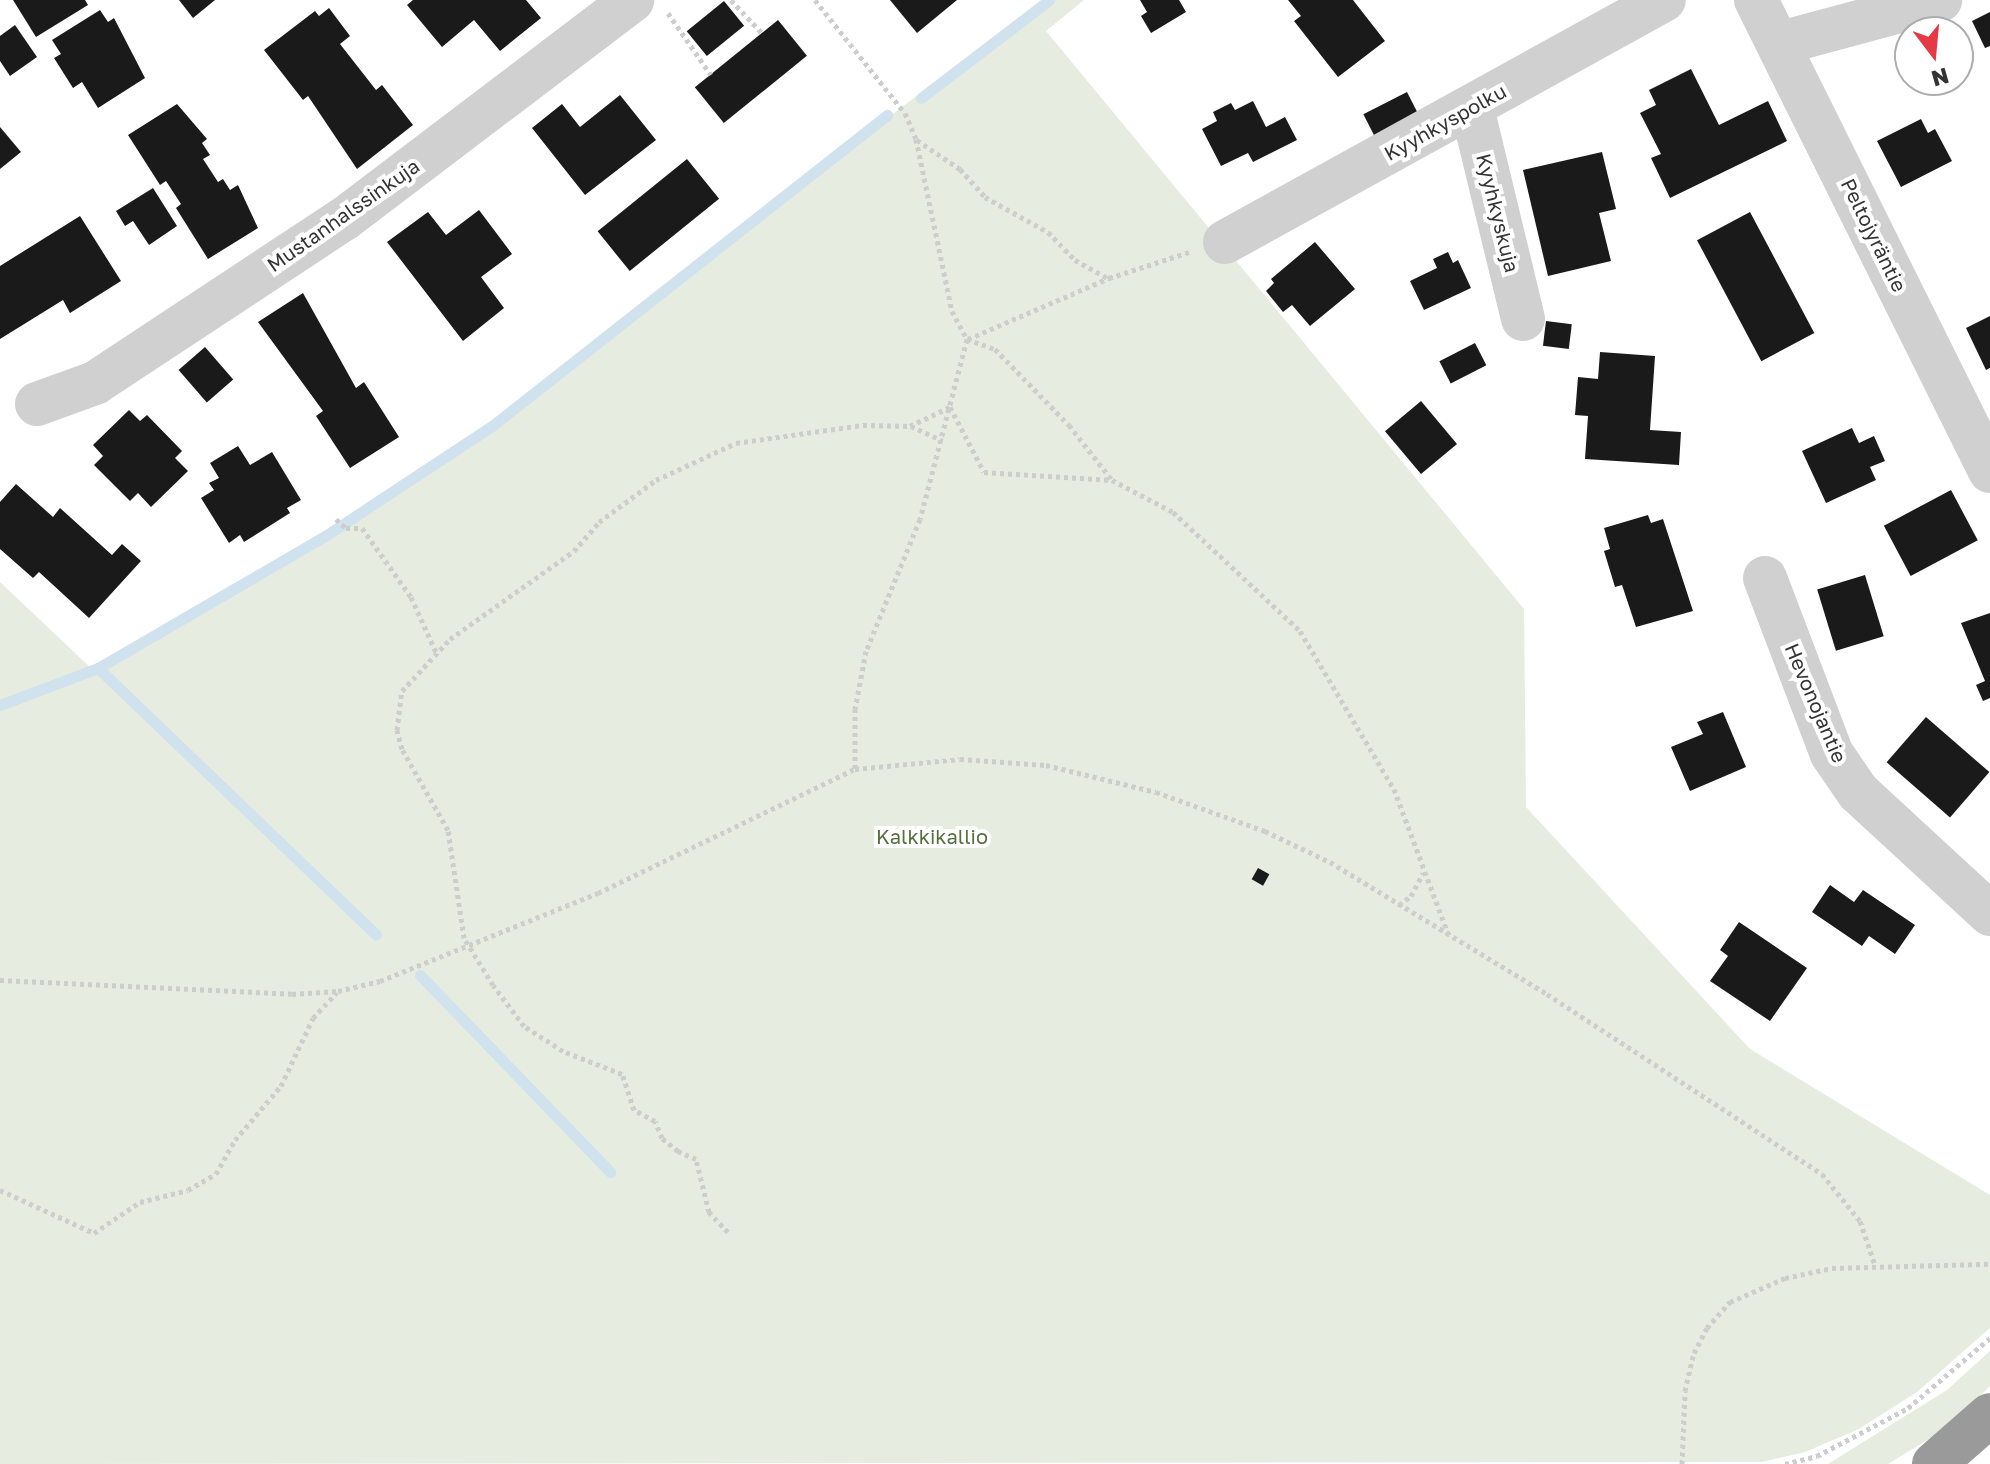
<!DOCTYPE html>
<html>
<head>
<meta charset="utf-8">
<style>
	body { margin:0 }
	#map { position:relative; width:1990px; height:1464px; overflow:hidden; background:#fff; font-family:"Golos Text",sans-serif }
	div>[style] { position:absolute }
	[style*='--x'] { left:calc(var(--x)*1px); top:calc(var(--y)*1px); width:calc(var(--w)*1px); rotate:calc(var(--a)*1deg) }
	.green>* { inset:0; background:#e6ecdf }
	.stream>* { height:11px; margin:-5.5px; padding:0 5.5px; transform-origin:5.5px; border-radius:5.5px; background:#cfe2ee }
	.building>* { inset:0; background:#1a1a1a; transform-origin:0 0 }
	.path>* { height:5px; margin-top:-2.5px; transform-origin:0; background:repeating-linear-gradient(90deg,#cdcdcd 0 4px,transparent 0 8px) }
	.minor>* { height:44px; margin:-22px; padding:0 22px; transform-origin:22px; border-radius:22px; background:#d0d0d0 }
	.highway>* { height:44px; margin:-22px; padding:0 22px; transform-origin:22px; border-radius:22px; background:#9a9a9a }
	span { translate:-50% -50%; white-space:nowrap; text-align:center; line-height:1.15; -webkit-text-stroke:8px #fff; paint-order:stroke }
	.street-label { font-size:20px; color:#333 }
	.park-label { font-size:20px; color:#56703f }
	.north { position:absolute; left:1894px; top:16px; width:80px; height:80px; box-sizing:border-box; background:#fff; border:2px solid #adadad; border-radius:50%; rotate:164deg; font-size:22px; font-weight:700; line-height:32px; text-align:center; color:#333 }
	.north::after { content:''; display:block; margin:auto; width:28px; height:36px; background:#e63946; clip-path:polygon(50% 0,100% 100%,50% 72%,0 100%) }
</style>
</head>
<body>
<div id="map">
	<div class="green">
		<i style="clip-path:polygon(1042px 0,1084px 0,1046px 31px,1524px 609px,1526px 807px,1750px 1049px,1990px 1195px,1990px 1328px,1917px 1392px,1859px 1429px,1805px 1452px,1762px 1462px,0 1464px,0 582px,93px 670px,351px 518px,491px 421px)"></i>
		<i style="clip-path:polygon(1990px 1351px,1990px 1386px,1947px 1428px,1888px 1464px,1828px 1464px,1947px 1390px)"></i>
	</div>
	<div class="stream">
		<i style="--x:921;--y:98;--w:161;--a:-37.4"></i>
		<i style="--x:98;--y:668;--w:385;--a:43.8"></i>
		<i style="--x:0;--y:705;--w:105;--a:-20.7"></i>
		<i style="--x:98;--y:668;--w:263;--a:-30.2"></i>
		<i style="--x:325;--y:536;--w:200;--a:-33.4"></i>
		<i style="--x:492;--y:426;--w:503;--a:-38.21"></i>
		<i style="--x:420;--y:975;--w:274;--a:46"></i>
	</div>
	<div class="building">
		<i style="clip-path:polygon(13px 0,85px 0,88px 5px,36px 37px)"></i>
		<i style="clip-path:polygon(179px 0,215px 0,193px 18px)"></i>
		<i style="clip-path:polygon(413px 0,526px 0,541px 18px,500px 51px,474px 20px,442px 47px,407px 5px)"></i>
		<i style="clip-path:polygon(890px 0,957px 0,917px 33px)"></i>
		<i style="clip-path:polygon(1140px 0,1179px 0,1186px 12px,1151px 33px,1141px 16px,1147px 12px)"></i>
		<i style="clip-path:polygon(1288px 0,1353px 0,1385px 41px,1338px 77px,1294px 21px,1301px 16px)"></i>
		<i style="left:724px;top:1px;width:32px;height:48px;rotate:51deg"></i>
		<i style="clip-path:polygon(329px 8px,350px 36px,340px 44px,376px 90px,382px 85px,413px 125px,357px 169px,308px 96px,303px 100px,264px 50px,315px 11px,319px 16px)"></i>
		<i style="clip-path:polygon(100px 10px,108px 22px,114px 18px,145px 78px,98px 108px,82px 82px,73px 88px,54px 58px,61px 54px,52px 40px)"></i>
		<i style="clip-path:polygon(1990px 12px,1990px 46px,1985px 48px,1972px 21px)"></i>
		<i style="left:778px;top:20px;width:46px;height:107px;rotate:51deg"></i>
		<i style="clip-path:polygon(15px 25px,37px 57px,10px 76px,0 61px,0 36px)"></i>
		<i style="clip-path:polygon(1691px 69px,1719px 125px,1768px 101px,1787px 141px,1670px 198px,1651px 158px,1661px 154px,1640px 113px,1656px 105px,1649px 90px)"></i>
		<i style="left:1407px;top:92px;width:25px;height:49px;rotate:63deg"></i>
		<i style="clip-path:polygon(620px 95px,656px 140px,585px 195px,532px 128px,562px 104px,580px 127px)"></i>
		<i style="clip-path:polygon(1253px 101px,1266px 127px,1285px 117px,1297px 140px,1253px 162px,1248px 153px,1221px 166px,1202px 129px,1217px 121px,1213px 112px,1231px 103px,1235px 110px)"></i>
		<i style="clip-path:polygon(177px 104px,207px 139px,202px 143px,210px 155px,203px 159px,218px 182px,223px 179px,230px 190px,238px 185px,258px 228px,208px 259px,176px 208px,181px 204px,166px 181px,160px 185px,128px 135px)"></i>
		<i style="clip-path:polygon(1921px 119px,1928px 133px,1935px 129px,1952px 161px,1901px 187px,1877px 141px)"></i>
		<i style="clip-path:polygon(0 127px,21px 152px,0 169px)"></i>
		<i style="clip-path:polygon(1602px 152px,1616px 209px,1599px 213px,1611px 261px,1548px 276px,1523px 170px)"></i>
		<i style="left:687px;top:159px;width:51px;height:115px;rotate:51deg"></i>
		<i style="clip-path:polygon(153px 188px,177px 226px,149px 245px,133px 221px,125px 226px,116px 211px)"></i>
		<i style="clip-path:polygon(479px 210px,512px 254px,481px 277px,504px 308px,463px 341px,387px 242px,428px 212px,446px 235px)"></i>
		<i style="left:1750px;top:212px;width:137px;height:60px;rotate:62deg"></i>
		<i style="clip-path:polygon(80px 216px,121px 281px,70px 313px,63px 300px,0 339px,0 266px)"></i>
		<i style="clip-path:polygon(1315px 242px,1355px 289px,1310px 326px,1292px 305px,1283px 312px,1266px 291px,1274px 283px,1271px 279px)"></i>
		<i style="clip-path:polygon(1448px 252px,1453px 263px,1458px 260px,1471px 288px,1424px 310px,1410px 281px,1437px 268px,1433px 259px)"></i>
		<i style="clip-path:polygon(303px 293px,356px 388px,364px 382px,399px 437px,350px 468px,316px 416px,323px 411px,258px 322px)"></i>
		<i style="clip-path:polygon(1990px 316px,1990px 368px,1986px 370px,1966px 328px)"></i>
		<i style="left:1546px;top:321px;width:26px;height:25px;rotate:7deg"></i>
		<i style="left:1475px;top:343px;width:25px;height:40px;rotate:63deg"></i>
		<i style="left:205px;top:347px;width:43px;height:35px;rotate:49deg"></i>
		<i style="clip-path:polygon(1600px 352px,1655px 356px,1650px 430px,1681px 432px,1679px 465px,1585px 459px,1588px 416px,1575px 415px,1578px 377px,1598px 379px)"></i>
		<i style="left:1421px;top:401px;width:56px;height:47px;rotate:50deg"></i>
		<i style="clip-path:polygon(129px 410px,140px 421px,147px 415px,182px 451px,175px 458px,188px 471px,151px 507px,138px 493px,130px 501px,94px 465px,103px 456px,93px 445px)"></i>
		<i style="clip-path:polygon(1852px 428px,1859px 443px,1874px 436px,1885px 461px,1870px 467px,1876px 480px,1826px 503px,1802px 451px)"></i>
		<i style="clip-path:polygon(238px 446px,250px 465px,272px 452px,301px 500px,287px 508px,290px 513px,244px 542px,240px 535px,229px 543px,201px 498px,214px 490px,209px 483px,219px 478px,210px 463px)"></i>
		<i style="clip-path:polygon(16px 484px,53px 517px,60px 508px,112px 555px,122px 544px,141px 561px,89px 618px,39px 572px,33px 578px,0 549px,0 502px)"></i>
		<i style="left:1951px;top:490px;width:57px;height:76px;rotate:62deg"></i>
		<i style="clip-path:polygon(1648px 515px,1651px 523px,1663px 519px,1693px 611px,1636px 627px,1622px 585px,1615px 587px,1604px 551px,1610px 549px,1604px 528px)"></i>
		<i style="left:1865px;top:575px;width:64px;height:50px;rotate:73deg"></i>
		<i style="clip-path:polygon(1990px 613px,1990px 698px,1983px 701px,1976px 685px,1985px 681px,1961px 623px)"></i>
		<i style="clip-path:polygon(1723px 712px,1746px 767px,1690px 791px,1671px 747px,1703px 734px,1697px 722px)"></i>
		<i style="left:1926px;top:717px;width:84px;height:60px;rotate:41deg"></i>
		<i style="left:1258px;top:868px;width:13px;height:13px;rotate:29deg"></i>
		<i style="clip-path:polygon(1830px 885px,1854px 902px,1863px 890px,1915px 925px,1895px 954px,1869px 936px,1862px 946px,1812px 912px)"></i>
		<i style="clip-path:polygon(1739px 922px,1807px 968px,1770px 1021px,1710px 981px,1728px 956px,1720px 950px)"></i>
	</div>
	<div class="path">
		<i style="--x:731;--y:0;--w:45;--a:46.8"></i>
		<i style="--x:815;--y:0;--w:144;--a:51.5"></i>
		<i style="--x:905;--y:113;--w:28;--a:67"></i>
		<i style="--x:916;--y:139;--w:176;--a:78.2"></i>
		<i style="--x:952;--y:311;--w:32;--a:62"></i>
		<i style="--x:967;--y:339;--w:186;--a:104.6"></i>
		<i style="--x:920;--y:519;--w:143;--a:112.2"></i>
		<i style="--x:866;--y:651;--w:59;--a:100.7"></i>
		<i style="--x:855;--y:709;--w:60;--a:90"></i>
		<i style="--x:668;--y:13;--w:75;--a:55.3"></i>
		<i style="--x:917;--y:140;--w:52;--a:34"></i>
		<i style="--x:960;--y:169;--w:38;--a:48"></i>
		<i style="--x:985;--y:197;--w:72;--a:29.1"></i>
		<i style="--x:1048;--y:232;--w:39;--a:46"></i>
		<i style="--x:1075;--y:260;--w:38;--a:29"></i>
		<i style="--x:967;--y:339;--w:30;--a:20"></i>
		<i style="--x:995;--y:349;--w:106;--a:45.8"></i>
		<i style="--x:1069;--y:425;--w:70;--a:52"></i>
		<i style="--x:1112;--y:480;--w:69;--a:27.7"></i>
		<i style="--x:1173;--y:512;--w:174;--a:43.1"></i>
		<i style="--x:1300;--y:631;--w:184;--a:59.3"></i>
		<i style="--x:1394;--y:789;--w:157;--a:69.5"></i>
		<i style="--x:968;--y:339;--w:154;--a:-23.4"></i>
		<i style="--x:1109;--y:278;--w:84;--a:-18"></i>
		<i style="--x:911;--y:426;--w:35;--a:25"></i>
		<i style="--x:336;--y:519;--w:13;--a:42"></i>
		<i style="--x:346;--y:528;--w:16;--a:0"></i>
		<i style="--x:362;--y:528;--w:85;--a:54.6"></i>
		<i style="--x:411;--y:597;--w:60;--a:65.6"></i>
		<i style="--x:1399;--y:905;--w:15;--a:-37"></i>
		<i style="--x:1411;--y:896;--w:26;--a:-62"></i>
		<i style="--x:0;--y:980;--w:292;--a:2.7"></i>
		<i style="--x:292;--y:994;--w:46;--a:-3.7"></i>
		<i style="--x:338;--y:991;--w:43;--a:-13.4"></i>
		<i style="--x:380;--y:981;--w:235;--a:-22"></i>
		<i style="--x:598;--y:893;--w:285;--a:-25.8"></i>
		<i style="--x:855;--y:769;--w:105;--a:-5.4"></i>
		<i style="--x:960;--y:759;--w:86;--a:4"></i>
		<i style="--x:1046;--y:765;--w:113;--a:13.8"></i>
		<i style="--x:1156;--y:792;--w:116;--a:19.7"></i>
		<i style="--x:1265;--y:831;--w:72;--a:25.5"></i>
		<i style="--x:1330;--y:862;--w:254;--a:31.3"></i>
		<i style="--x:1547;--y:994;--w:329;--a:33.2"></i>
		<i style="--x:1822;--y:1174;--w:60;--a:51"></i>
		<i style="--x:1860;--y:1221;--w:46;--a:71.2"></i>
		<i style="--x:0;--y:1190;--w:103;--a:24.6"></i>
		<i style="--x:94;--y:1233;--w:55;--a:-34"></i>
		<i style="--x:140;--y:1202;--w:49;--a:-14"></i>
		<i style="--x:188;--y:1190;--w:32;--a:-30"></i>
		<i style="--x:216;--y:1174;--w:39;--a:-61"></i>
		<i style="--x:235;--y:1140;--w:71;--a:-49.6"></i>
		<i style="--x:281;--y:1086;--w:75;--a:-64.8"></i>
		<i style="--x:313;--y:1018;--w:35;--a:-47"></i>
		<i style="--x:728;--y:1232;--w:28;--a:-134"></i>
		<i style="--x:709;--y:1212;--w:55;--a:-103.8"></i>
		<i style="--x:696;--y:1159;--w:20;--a:-156"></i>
		<i style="--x:678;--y:1151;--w:21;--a:-141"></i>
		<i style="--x:662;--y:1138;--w:18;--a:-112"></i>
		<i style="--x:655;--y:1121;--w:24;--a:-152"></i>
		<i style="--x:634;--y:1110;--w:38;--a:-108"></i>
		<i style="--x:622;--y:1074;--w:63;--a:-158.7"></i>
		<i style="--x:563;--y:1051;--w:46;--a:-147.3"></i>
		<i style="--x:524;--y:1026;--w:51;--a:-127.1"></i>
		<i style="--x:493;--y:985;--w:55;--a:-121.7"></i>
		<i style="--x:464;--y:938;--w:109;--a:-98.4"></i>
		<i style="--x:448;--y:830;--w:93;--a:-119.6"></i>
		<i style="--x:402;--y:749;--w:20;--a:-105"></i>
		<i style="--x:397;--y:730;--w:39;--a:-83"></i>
		<i style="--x:402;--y:691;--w:71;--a:-47.3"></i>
		<i style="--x:450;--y:639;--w:152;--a:-35.4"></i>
		<i style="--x:574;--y:551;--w:38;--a:-49"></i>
		<i style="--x:599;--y:522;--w:71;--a:-36.4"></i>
		<i style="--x:656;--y:480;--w:88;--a:-24.8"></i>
		<i style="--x:736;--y:443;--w:128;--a:-8.1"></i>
		<i style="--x:863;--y:425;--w:47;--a:1.2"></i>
		<i style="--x:910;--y:426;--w:44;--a:-25.4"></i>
		<i style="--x:950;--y:407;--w:73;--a:62.4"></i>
		<i style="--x:984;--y:472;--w:128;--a:3.6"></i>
		<i style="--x:1682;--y:1464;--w:73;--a:-87.6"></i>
		<i style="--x:1685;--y:1391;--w:39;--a:-77"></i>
		<i style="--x:1694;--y:1353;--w:28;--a:-63"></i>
		<i style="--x:1707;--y:1328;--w:35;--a:-49"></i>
		<i style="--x:1730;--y:1302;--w:60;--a:-23.6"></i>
		<i style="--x:1785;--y:1278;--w:48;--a:-12"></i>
		<i style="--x:1832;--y:1268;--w:158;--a:-1.5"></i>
		<i style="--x:1785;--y:1464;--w:33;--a:-14"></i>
		<i style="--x:1817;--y:1456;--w:103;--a:-27.8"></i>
		<i style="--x:1908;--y:1408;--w:108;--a:-40.5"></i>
	</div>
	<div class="minor">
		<i style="--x:1756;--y:0;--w:526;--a:63.58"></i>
		<i style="--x:1781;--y:43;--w:165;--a:-15.1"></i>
		<i style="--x:1472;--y:108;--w:217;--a:76.4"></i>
		<i style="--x:1225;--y:242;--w:501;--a:-28.87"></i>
		<i style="--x:37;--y:404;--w:62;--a:-19.9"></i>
		<i style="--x:95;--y:383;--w:298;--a:-33.4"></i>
		<i style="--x:344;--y:219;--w:362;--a:-37.2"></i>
		<i style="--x:1765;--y:578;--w:188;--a:69.2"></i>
		<i style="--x:1832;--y:754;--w:46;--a:55.6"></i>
		<i style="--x:1858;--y:792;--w:180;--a:42.7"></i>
	</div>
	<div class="highway">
		<i style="--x:1934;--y:1464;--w:74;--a:-41.2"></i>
	</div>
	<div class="street-label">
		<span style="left:1445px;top:122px;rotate:-29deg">Kyyhkyspolku</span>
		<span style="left:1498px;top:213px;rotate:76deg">Kyyhkyskuja</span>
		<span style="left:343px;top:215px;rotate:-35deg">Mustanhalssinkuja</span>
		<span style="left:1874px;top:235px;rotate:64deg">Peltojyräntie</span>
		<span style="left:1816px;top:703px;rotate:67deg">Hevonojantie</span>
	</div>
	<div class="park-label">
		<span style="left:932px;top:836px">Kalkkikallio</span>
	</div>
	<div class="north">N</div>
</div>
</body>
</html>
